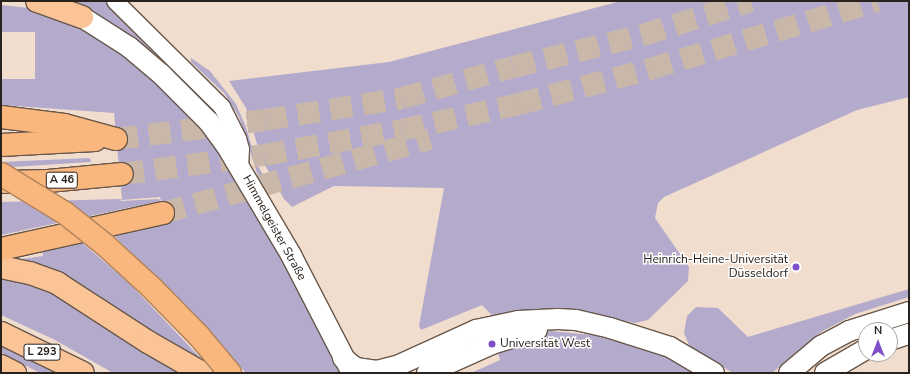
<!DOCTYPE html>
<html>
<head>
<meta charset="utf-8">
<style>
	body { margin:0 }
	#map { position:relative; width:910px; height:374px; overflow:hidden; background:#f1ddcd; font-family:"Nunito Sans",sans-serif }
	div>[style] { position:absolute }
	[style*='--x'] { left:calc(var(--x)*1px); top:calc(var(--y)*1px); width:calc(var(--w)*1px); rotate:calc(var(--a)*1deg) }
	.green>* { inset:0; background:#b4abcc }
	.motorway-tunnel>* { height:22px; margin-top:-11px; transform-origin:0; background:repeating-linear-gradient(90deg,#c9b8aa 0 22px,transparent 0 33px) }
	.roads { filter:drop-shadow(1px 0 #68574a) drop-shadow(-1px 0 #68574a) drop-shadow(0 1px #68574a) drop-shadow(0 -1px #68574a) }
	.minor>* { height:16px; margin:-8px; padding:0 8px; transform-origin:8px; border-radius:8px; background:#fff }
	.tertiary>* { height:20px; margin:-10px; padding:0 10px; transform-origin:10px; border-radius:10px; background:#fff }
	.trunk>* { height:22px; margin:-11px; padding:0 11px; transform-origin:11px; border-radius:11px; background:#fac497 }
	.motorway>* { height:22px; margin:-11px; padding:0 11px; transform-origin:11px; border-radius:11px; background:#f9b67d }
	.bridges { filter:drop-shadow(1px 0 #b0825b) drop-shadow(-1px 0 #b0825b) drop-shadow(0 1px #b0825b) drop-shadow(0 -1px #b0825b) }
	.motorway-bridge>* { height:22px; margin:-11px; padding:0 11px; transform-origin:11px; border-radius:11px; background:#f9b67d }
	.dots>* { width:11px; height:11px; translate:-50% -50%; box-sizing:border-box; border:2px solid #fff; border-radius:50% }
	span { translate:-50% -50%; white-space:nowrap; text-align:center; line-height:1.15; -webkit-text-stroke:3px #fff; paint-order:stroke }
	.shield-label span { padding:1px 3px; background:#fff; border:1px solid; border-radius:3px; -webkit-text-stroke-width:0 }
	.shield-label { font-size:11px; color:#29221c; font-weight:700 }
	.street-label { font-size:12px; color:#29221c }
	.poi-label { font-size:12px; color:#29221c }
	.right { translate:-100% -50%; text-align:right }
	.left { translate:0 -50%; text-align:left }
	.frame { position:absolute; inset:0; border:2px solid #29221c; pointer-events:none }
	.north { position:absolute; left:858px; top:322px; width:40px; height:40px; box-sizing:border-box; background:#fff; border:1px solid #a9a7a4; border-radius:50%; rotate:0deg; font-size:11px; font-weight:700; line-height:16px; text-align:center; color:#29221c }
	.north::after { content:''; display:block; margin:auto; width:14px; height:18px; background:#7f4fc8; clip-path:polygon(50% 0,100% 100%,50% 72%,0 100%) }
</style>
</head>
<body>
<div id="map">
	<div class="green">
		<i style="clip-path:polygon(63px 1px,107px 1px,179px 73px,212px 110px,220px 123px)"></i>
		<i style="clip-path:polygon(621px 1px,909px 1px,909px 97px,857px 110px,664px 197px,658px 203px,655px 218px,689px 267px,688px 281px,648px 320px,635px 323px,580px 312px,534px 311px,493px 316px,482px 305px,421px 330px,419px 326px,444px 188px,334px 186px,292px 207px,284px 199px,262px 160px,246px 108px,229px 81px,389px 62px)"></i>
		<i style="clip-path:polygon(1px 5px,48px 10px,122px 50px,183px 104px,231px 167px,342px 373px,246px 373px,171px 291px,111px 233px,165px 219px,160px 197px,122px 200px,114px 113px,1px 105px,1px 79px,35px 79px,35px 32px,1px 32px)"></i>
		<i style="clip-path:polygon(191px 58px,210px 71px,236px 104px,246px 127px,257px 164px,271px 189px,268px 194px,257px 173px,239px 117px,224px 93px,191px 62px)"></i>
		<i style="clip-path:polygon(90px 158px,91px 162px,12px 167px,1px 162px)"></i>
		<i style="clip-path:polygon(121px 199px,121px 201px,159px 199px,160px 201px,1px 235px,1px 202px)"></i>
		<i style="clip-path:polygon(80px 241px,129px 283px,212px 370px,8px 261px,14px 254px,15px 260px,43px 256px,42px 248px)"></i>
		<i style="clip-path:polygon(1px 273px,43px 284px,191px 373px,113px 373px,55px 340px,1px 315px)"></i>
		<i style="clip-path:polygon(909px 289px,909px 297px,855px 314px,821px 332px,772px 373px,733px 373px,690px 347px,684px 333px,687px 316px,696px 307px,718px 308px,748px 337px)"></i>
		<i style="clip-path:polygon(551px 331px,612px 337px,667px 356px,697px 373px,471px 373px,500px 360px,497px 349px,530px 335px)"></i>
		<i style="clip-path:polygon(1px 346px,22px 355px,56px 373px,40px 373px,1px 353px)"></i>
	</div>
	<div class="motorway-tunnel">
		<i style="--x:116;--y:139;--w:150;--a:-7.3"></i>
		<i style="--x:265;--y:120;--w:139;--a:-9.1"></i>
		<i style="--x:402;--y:98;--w:115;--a:-15.6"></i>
		<i style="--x:513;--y:67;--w:134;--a:-13.8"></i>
		<i style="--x:643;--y:35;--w:113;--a:-17.5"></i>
		<i style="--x:122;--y:174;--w:143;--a:-7.6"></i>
		<i style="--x:264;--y:155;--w:140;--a:-10.3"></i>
		<i style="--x:402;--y:130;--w:120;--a:-12.5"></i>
		<i style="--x:519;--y:104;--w:136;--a:-15"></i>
		<i style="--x:650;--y:69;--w:237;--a:-16.7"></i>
		<i style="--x:163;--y:213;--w:277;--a:-15.5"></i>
	</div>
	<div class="roads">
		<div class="minor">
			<i style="--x:115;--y:1;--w:151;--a:44.7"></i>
			<i style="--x:222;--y:107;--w:36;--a:63"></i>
			<i style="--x:238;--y:139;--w:10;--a:73"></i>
			<i style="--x:241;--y:149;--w:17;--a:93"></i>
		</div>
		<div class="tertiary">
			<i style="--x:82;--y:17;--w:56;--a:32.6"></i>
			<i style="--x:129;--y:47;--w:42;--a:40.2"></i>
			<i style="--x:161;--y:74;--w:68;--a:45"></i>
			<i style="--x:209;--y:122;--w:29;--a:54"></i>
			<i style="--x:226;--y:145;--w:128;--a:59.4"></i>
			<i style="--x:291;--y:255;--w:133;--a:62.7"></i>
			<i style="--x:890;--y:340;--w:20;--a:-18"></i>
			<i style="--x:343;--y:358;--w:16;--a:38"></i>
			<i style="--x:356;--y:368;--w:21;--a:8"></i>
			<i style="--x:377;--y:371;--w:23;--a:-15"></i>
			<i style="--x:399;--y:365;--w:85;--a:-24.4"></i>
			<i style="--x:476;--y:330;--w:43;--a:-12.1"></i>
			<i style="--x:518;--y:321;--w:40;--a:-2.9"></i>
			<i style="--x:558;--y:319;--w:18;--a:3"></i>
			<i style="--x:576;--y:320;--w:35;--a:13"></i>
			<i style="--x:610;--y:328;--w:63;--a:17.6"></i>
			<i style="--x:670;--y:347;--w:51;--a:30.6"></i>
			<i style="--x:427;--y:373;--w:71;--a:-24"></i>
			<i style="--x:492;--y:344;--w:47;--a:-17.3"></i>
			<i style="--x:789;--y:373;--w:42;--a:-40.2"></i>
			<i style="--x:821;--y:346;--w:32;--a:-28"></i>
			<i style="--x:849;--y:331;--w:63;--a:-17.6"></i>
			<i style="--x:825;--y:373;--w:48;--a:-30.3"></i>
		</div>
		<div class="trunk">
			<i style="--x:37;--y:1;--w:48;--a:19.6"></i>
			<i style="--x:1;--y:267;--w:30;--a:12"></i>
			<i style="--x:30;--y:273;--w:29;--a:20"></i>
			<i style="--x:57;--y:283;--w:108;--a:33"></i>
			<i style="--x:148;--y:342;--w:62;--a:29.9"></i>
			<i style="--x:1;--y:333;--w:91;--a:26"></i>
			<i style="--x:1;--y:366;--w:16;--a:27"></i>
		</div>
		<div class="motorway">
			<i style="--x:1;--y:117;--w:64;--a:7.1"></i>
			<i style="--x:65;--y:125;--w:53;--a:15.4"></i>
			<i style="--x:1;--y:145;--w:94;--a:-3"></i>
			<i style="--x:4;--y:182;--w:44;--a:-1.3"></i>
			<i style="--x:48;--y:181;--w:74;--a:-5.4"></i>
			<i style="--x:1;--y:249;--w:166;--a:-12.5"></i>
		</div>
	</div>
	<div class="bridges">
		<div class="motorway-bridge">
			<i style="--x:1;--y:174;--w:75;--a:31.4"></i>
			<i style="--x:65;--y:213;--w:50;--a:38.5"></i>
			<i style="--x:104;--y:244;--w:64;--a:42.5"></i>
			<i style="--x:151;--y:287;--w:69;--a:45.6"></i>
			<i style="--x:199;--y:336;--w:48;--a:50"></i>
		</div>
	</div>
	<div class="dots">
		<i style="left:796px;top:267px;background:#7f4fc8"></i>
		<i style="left:492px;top:344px;background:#7f4fc8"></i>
	</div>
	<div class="shield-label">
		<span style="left:62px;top:180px">A 46</span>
		<span style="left:42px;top:352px">L 293</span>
	</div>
	<div class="street-label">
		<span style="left:274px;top:228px;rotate:61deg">Himmelgeister Straße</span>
	</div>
	<div class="poi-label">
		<span class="right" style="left:788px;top:267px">Heinrich-Heine-Universität<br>Düsseldorf</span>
		<span class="left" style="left:500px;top:344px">Universität West</span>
	</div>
	<div class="frame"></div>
	<div class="north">N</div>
</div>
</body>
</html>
